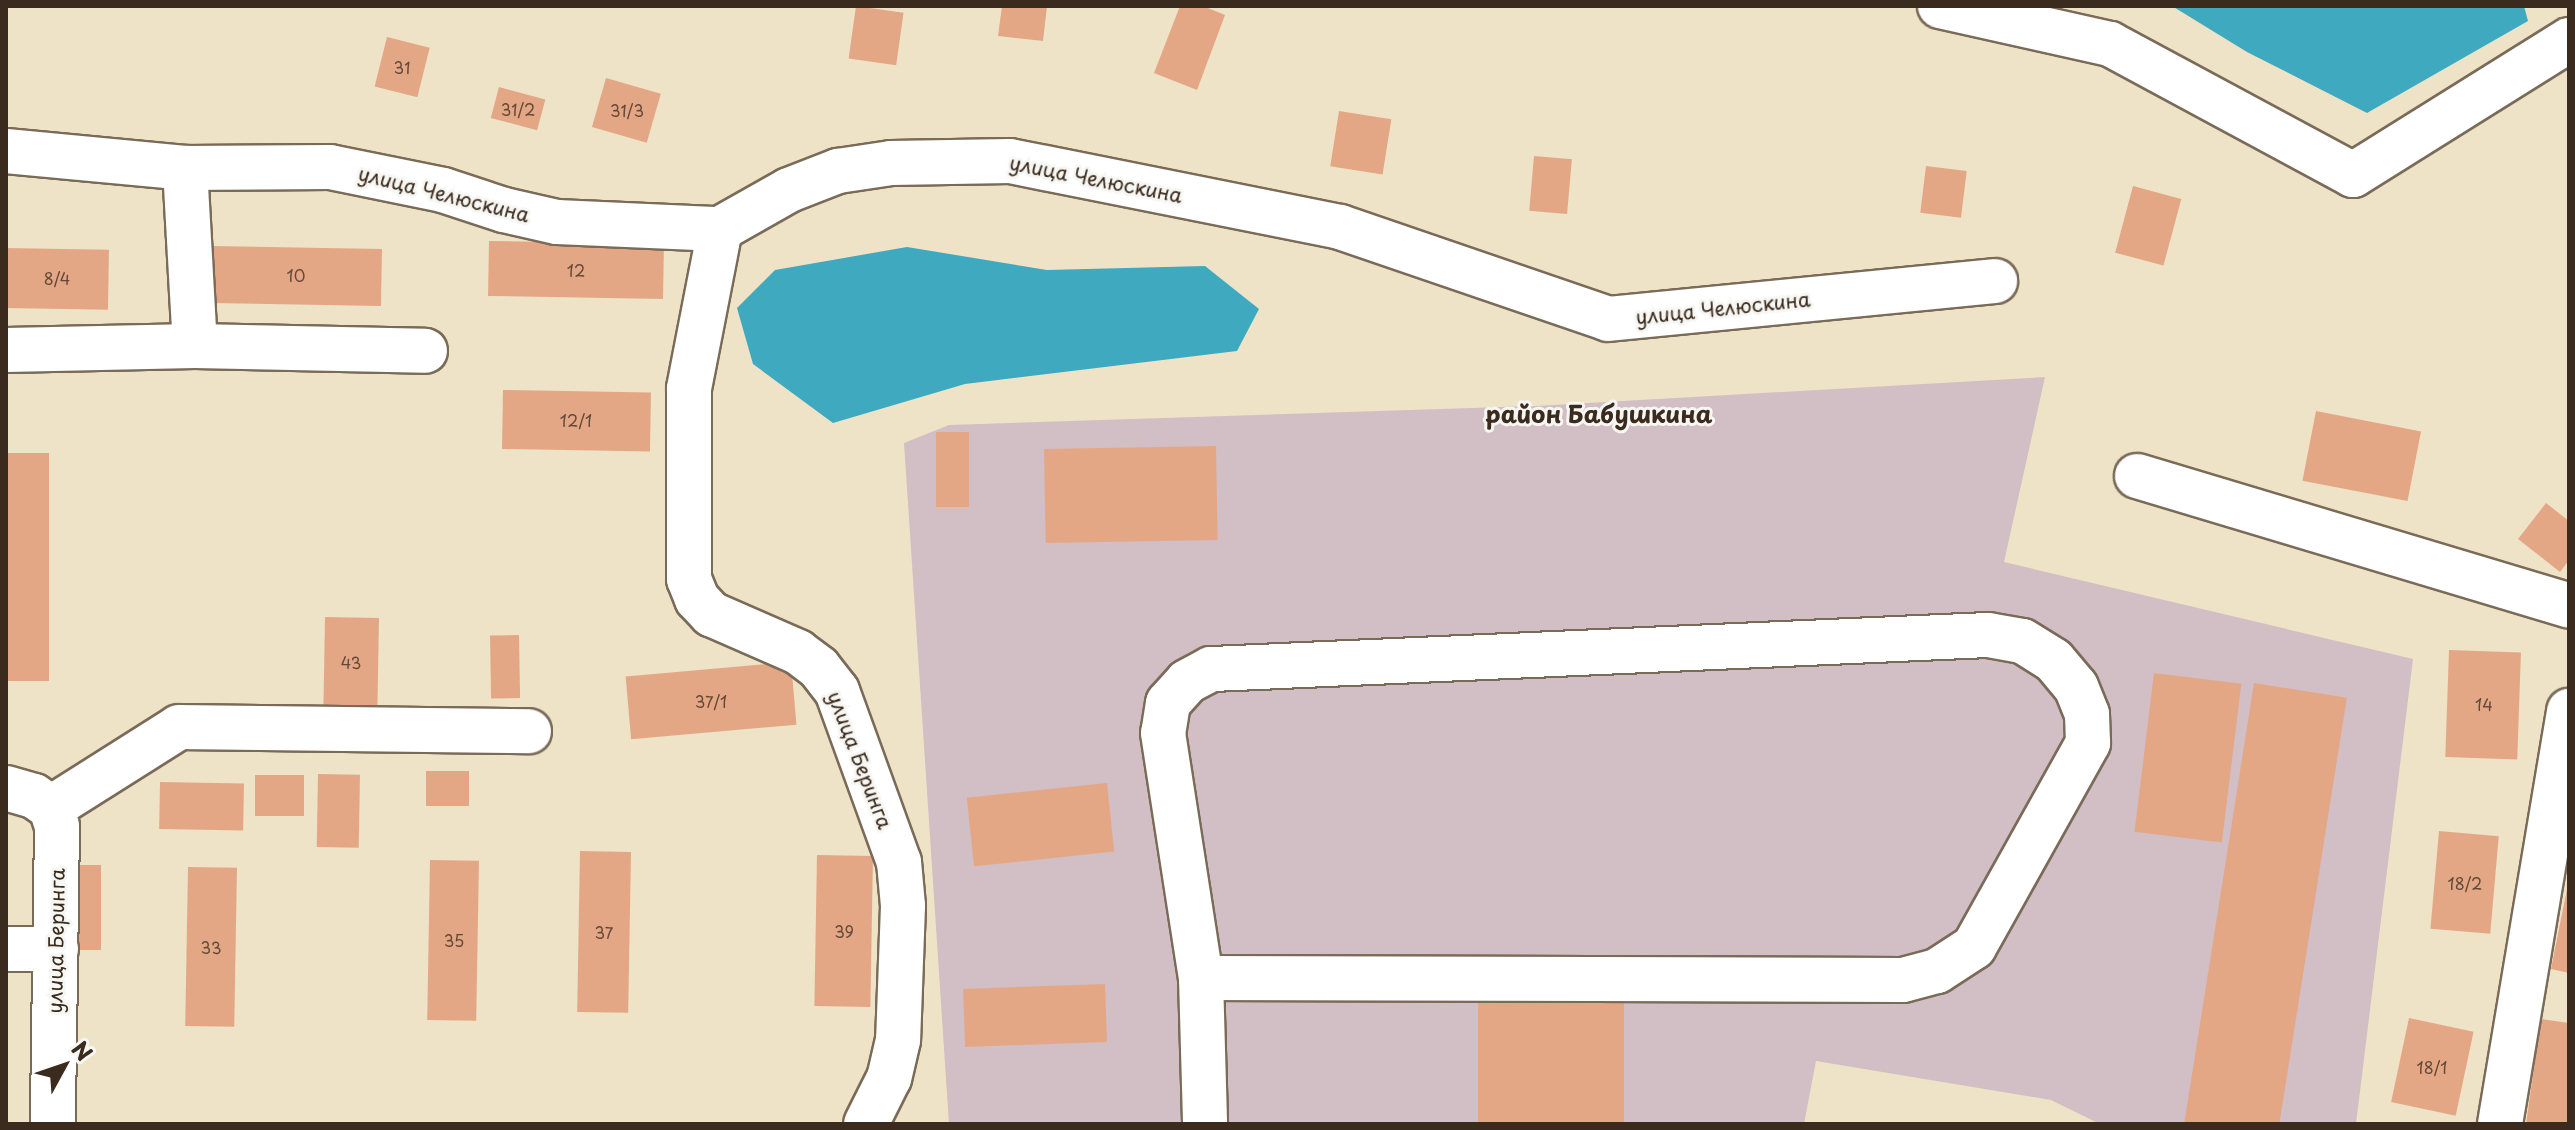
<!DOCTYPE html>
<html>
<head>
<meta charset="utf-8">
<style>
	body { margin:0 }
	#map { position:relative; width:2575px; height:1130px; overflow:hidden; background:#eee3c7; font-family:"Playpen Sans",sans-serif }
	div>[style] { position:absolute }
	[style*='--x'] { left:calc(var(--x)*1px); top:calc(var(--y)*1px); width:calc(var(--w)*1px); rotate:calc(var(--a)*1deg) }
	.industrial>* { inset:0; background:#d2bec5 }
	.water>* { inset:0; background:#3fa9bf }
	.building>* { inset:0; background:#e4a786; transform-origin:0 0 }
	.roads { filter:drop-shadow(2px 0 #7a6b59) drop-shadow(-2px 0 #7a6b59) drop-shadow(0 2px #7a6b59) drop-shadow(0 -2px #7a6b59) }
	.minor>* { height:44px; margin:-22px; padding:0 22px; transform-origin:22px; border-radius:22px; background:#fff }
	span { translate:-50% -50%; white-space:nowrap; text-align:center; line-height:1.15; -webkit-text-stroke:6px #f6f6f2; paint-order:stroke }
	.number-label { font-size:16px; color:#654938 }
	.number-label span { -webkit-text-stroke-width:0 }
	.street-label { font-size:20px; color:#3b2a1e }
	.quarter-label { font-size:24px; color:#3b2a1e; font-weight:700 }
	.frame { position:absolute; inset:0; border:8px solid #3b2a1e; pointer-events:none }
	.north { position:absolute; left:24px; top:1026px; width:80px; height:80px; -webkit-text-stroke:6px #f6f6f2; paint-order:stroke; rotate:50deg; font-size:22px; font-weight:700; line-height:32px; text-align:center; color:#3b2a1e }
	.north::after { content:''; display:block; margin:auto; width:28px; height:36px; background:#3b2a1e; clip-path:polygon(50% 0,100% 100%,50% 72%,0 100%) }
</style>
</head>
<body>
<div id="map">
	<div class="industrial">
		<i style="clip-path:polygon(2045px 377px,2004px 562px,2413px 659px,2356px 1124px,2100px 1124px,2051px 1100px,1816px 1061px,1804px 1124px,949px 1124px,904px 443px,949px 425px,1536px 406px)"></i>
	</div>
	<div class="water">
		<i style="clip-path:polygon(2172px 6px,2524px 6px,2528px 21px,2367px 113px,2247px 52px)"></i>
		<i style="clip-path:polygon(907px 247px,1047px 270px,1205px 266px,1259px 309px,1237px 351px,965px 384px,833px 423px,753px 364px,737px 308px,775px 270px)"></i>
	</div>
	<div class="building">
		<i style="left:856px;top:6px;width:48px;height:53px;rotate:8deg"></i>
		<i style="clip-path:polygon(1002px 6px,1047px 6px,1043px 41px,998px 36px)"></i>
		<i style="clip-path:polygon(1180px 6px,1203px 6px,1225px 15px,1197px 90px,1154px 73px)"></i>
		<i style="left:387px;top:37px;width:44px;height:51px;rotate:14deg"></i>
		<i style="left:606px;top:78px;width:57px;height:51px;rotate:16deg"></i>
		<i style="left:499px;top:87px;width:48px;height:32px;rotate:15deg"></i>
		<i style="left:1339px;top:111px;width:53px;height:56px;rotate:9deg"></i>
		<i style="left:1534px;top:156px;width:38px;height:55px;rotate:5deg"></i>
		<i style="left:1926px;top:166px;width:41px;height:47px;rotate:7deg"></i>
		<i style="left:2133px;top:186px;width:50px;height:69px;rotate:15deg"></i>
		<i style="left:489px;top:241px;width:175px;height:55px;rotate:1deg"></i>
		<i style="left:212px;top:246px;width:170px;height:57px;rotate:1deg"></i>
		<i style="left:6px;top:248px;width:103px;height:60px;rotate:1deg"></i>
		<i style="left:503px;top:390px;width:148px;height:59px;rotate:1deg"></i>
		<i style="left:2316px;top:411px;width:107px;height:71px;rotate:11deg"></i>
		<i style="left:969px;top:432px;width:75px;height:33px;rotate:90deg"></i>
		<i style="left:1216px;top:446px;width:94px;height:172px;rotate:89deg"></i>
		<i style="left:6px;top:453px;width:43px;height:228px"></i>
		<i style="clip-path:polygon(2546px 503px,2569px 521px,2569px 560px,2560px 572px,2518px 539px)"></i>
		<i style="left:325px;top:617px;width:54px;height:88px;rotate:1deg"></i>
		<i style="left:519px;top:635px;width:63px;height:29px;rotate:89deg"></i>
		<i style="left:2449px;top:650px;width:72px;height:107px;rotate:2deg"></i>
		<i style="left:791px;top:662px;width:63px;height:166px;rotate:85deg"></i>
		<i style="left:2154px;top:673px;width:88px;height:160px;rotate:7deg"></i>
		<i style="left:2254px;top:683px;width:94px;height:446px;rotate:9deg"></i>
		<i style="left:426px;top:771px;width:43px;height:35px"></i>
		<i style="left:318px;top:774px;width:42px;height:73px;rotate:1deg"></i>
		<i style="left:255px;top:775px;width:49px;height:41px"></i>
		<i style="left:160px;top:782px;width:84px;height:47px;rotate:1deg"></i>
		<i style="left:1107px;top:783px;width:69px;height:141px;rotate:84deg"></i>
		<i style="left:2439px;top:831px;width:60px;height:98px;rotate:5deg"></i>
		<i style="left:580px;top:851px;width:51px;height:161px;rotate:1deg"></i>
		<i style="left:817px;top:855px;width:56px;height:151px;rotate:1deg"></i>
		<i style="left:430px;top:860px;width:49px;height:160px;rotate:1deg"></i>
		<i style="left:67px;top:865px;width:34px;height:85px"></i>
		<i style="left:188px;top:867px;width:49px;height:159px;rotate:1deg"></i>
		<i style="clip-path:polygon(2568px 884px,2569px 885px,2569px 973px,2551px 969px)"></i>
		<i style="left:1105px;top:984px;width:58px;height:142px;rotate:88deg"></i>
		<i style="left:1624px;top:984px;width:140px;height:146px;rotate:90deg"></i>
		<i style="left:2409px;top:1018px;width:66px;height:86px;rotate:12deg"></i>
		<i style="clip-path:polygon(2541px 1019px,2569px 1023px,2569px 1124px,2526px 1124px)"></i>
	</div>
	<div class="roads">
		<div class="minor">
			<i style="--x:1940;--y:6;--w:174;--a:12.6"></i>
			<i style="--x:2110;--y:44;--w:276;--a:28.3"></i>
			<i style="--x:2353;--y:175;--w:255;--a:-32"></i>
			<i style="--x:6;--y:151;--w:180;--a:5.4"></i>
			<i style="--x:185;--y:168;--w:145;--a:-0.4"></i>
			<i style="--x:330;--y:167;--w:115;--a:11.5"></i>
			<i style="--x:443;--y:190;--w:64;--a:18.2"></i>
			<i style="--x:504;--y:210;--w:54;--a:12.8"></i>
			<i style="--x:557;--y:222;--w:163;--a:2.5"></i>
			<i style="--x:720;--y:229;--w:79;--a:-29.5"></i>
			<i style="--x:789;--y:190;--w:53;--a:-21.2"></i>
			<i style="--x:838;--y:171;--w:54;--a:-8.6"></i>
			<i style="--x:891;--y:163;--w:119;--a:-1"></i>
			<i style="--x:1010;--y:161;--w:337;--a:11.3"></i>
			<i style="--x:1340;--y:227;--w:283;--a:18.9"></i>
			<i style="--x:1608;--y:319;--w:389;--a:-5.6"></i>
			<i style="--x:185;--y:168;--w:178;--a:86.8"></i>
			<i style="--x:720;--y:229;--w:163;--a:101"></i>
			<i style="--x:689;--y:389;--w:190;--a:90"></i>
			<i style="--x:689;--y:579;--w:22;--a:68"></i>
			<i style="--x:697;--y:599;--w:21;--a:47"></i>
			<i style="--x:711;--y:614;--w:95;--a:23.6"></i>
			<i style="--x:798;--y:652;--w:26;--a:37"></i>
			<i style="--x:819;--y:668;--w:29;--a:52"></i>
			<i style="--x:837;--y:691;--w:182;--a:70.1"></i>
			<i style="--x:899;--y:862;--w:44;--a:84.8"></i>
			<i style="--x:903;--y:906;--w:134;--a:92.1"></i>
			<i style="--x:898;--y:1040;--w:39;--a:103"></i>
			<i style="--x:889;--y:1078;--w:51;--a:116.6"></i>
			<i style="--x:6;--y:350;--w:189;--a:-1.2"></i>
			<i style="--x:195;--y:346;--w:230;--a:1.2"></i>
			<i style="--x:2137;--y:476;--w:451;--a:16.7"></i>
			<i style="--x:6;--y:788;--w:29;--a:16"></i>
			<i style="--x:34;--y:796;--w:21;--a:35"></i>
			<i style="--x:51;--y:808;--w:19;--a:72"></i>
			<i style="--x:57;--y:826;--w:298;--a:90.8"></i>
			<i style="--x:51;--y:808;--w:151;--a:-32.3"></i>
			<i style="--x:179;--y:727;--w:350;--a:0.7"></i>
			<i style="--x:6;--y:949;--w:50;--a:0"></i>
			<i style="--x:1201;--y:978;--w:702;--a:0.16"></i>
			<i style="--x:1903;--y:980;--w:35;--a:-15"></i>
			<i style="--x:1937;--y:971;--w:44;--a:-33"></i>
			<i style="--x:1974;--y:947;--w:234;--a:-60.8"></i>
			<i style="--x:2088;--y:743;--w:29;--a:-92"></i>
			<i style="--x:2087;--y:714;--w:29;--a:-112"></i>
			<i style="--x:2076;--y:687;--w:35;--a:-130"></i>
			<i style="--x:2053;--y:660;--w:36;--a:-148"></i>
			<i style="--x:2022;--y:641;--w:35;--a:-170"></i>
			<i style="--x:1988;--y:635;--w:778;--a:177.49"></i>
			<i style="--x:1211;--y:669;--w:27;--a:152"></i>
			<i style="--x:1187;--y:682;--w:28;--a:132"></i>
			<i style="--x:1168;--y:703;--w:30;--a:99"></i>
			<i style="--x:1163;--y:733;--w:248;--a:81.2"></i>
			<i style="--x:1201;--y:978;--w:146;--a:88.4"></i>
			<i style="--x:2500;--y:1124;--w:419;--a:-80.5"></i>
		</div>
	</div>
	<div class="number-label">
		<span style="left:402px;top:67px">31</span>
		<span style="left:518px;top:109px">31/2</span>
		<span style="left:627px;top:110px">31/3</span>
		<span style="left:576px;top:270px">12</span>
		<span style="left:296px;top:275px">10</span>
		<span style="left:57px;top:278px">8/4</span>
		<span style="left:576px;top:420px">12/1</span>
		<span style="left:351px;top:662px">43</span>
		<span style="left:711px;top:701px">37/1</span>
		<span style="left:2484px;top:704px">14</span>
		<span style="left:2465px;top:883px">18/2</span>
		<span style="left:844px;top:931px">39</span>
		<span style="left:604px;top:932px">37</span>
		<span style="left:454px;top:940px">35</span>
		<span style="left:211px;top:947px">33</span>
		<span style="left:2432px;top:1067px">18/1</span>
	</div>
	<div class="street-label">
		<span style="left:1096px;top:179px;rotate:11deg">улица Челюскина</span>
		<span style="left:444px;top:194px;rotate:14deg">улица Челюскина</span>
		<span style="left:1723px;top:308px;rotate:-6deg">улица Челюскина</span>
		<span style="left:860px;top:760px;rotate:69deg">улица Беринга</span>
		<span style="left:56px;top:941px;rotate:-89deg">улица Беринга</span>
	</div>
	<div class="quarter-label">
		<span style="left:1599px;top:414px">район Бабушкина</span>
	</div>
	<div class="frame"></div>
	<div class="north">N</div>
</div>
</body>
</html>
